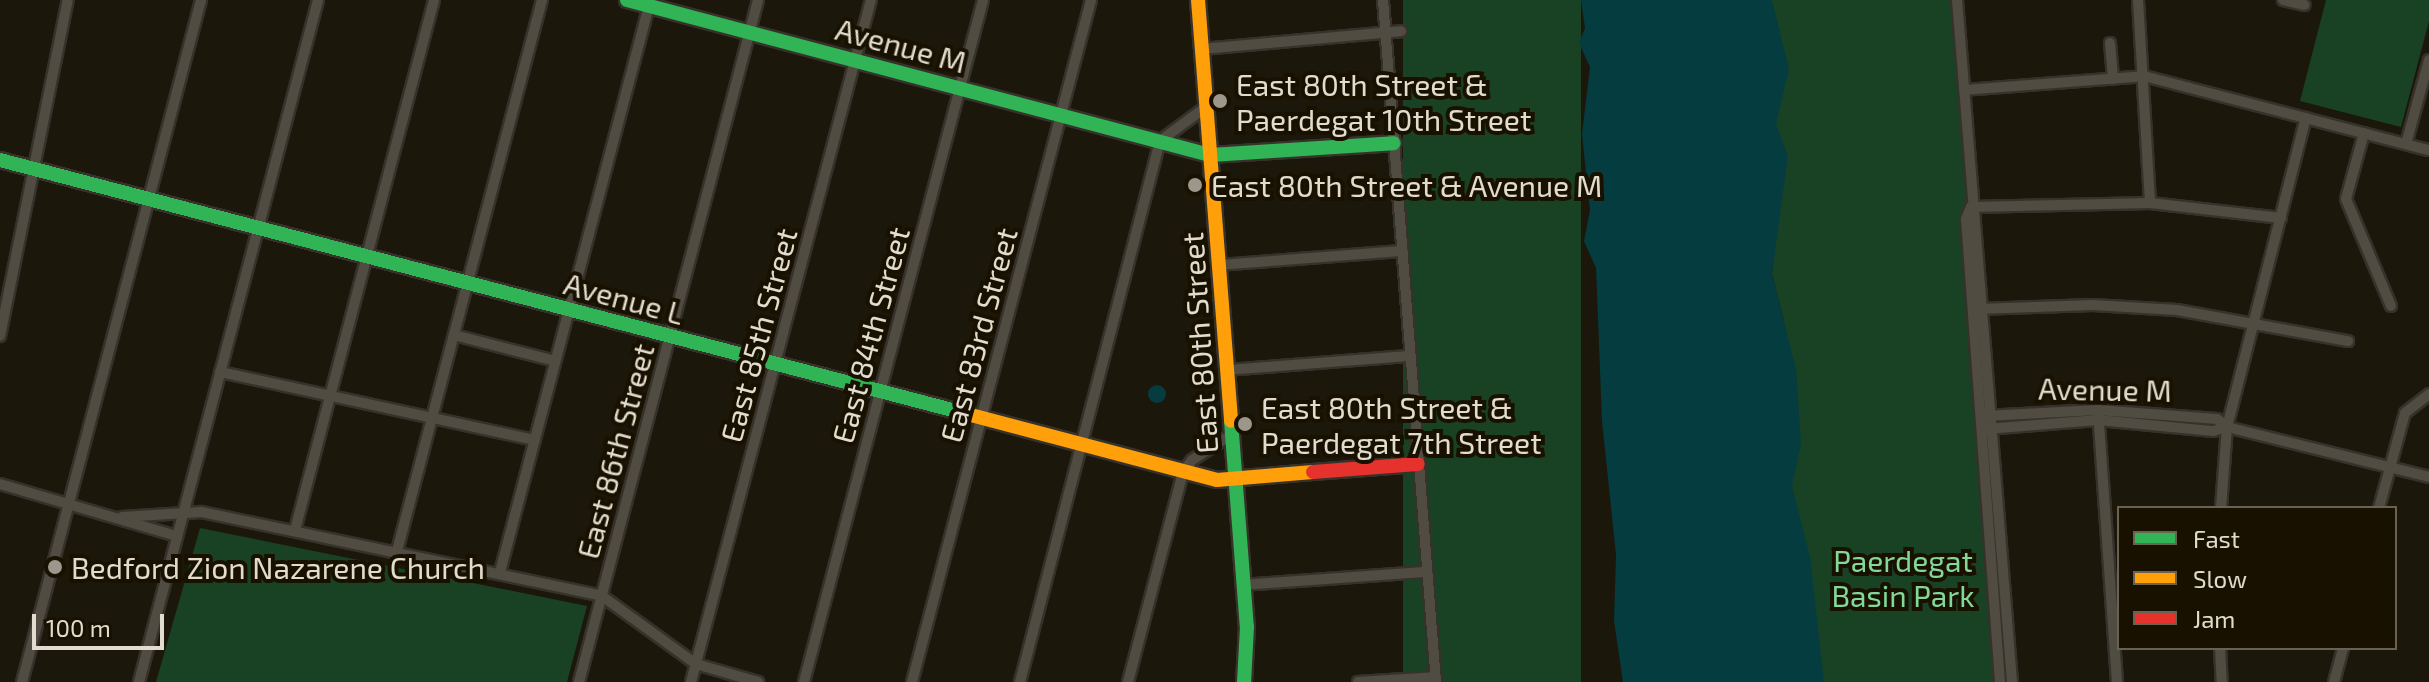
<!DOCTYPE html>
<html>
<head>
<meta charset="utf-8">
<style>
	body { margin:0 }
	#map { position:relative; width:2429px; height:682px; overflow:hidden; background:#1c170b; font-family:"Exo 2",sans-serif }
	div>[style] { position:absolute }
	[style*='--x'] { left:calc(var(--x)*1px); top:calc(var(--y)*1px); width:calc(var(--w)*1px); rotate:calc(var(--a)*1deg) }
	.green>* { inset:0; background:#194225; transform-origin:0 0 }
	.water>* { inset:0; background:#053c3f }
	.round { border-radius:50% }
	.roads { filter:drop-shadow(2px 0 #36322b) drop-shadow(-2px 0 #36322b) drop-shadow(0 2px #36322b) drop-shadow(0 -2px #36322b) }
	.street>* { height:10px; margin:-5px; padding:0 5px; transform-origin:5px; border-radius:5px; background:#504c42 }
	.fast>* { height:14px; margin:-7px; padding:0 7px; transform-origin:7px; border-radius:7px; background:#30b455 }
	.slow>* { height:14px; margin:-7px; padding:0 7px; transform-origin:7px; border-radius:7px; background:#ff9f0a }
	.jam>* { height:14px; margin:-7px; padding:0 7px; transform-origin:7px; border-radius:7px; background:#e5322d }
	.dots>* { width:22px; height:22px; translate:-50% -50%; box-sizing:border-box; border:4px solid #191100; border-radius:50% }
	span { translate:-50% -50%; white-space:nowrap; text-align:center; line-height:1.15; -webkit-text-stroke:8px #191100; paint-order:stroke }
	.street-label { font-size:30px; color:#e1dccf }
	.poi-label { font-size:30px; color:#e1dccf }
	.left { translate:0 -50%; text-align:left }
	.park-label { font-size:30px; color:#81d898 }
	.legend { position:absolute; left:2117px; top:506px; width:280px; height:144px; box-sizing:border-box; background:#191100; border:2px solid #696253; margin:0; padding:10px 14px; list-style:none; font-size:24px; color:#e1dccf }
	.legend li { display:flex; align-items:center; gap:16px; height:40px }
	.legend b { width:40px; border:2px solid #696253 }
	.scale { position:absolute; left:32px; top:614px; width:132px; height:36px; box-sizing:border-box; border:4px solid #e1dccf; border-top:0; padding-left:10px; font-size:24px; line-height:28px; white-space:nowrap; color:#e1dccf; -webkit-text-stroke:6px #191100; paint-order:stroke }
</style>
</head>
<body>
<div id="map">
	<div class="green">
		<i style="left:1403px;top:0;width:178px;height:684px"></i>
		<i style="clip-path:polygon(1760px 0,1957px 0,2012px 682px,1811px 682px,1792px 486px,1784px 321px,1772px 274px,1777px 226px)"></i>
		<i style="clip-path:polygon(2326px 0,2429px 0,2429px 21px,2401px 127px,2300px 101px)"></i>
		<i style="clip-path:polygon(200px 528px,587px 606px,567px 682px,156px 682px)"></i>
	</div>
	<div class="water">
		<i style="clip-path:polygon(1581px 0,1772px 0,1789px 69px,1776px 124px,1788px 156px,1772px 274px,1796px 369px,1801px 444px,1792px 486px,1810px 557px,1824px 682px,1623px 682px,1614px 621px,1616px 555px,1602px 421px,1596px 268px,1584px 241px,1590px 210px,1582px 134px,1590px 67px,1579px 43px,1585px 28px)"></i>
		<i class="round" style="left:1148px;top:385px;width:18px;height:18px"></i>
	</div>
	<div class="roads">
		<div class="street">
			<i style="--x:1383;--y:0;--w:684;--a:85.56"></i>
			<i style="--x:1957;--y:0;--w:684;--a:85.39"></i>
			<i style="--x:2138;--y:0;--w:203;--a:86.6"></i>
			<i style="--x:2283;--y:0;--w:22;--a:13"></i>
			<i style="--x:2110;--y:43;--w:36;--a:85"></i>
			<i style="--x:1201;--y:49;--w:201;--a:-5.1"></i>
			<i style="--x:1964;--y:90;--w:181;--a:-4.4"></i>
			<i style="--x:2144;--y:76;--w:294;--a:14.6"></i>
			<i style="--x:2364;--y:133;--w:68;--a:105.3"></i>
			<i style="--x:2346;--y:199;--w:116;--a:67.2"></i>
			<i style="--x:2406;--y:144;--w:87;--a:-74.7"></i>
			<i style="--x:1971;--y:207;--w:13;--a:113"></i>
			<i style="--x:1966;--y:219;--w:464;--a:85.8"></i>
			<i style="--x:1971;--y:207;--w:179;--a:-1.3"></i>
			<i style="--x:2150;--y:203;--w:132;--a:6.5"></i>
			<i style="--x:1219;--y:265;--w:184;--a:-4.4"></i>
			<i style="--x:1977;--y:309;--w:116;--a:-2"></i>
			<i style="--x:2093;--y:305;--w:84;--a:3.4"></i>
			<i style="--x:2177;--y:310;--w:174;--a:10.3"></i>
			<i style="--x:454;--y:335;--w:104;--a:14.4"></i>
			<i style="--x:0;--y:336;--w:343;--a:-78.6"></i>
			<i style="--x:1227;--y:370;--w:183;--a:-4.4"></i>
			<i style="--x:220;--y:372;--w:322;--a:12.2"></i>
			<i style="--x:2098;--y:410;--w:273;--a:86"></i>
			<i style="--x:1984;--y:416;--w:114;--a:-3"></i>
			<i style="--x:2098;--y:410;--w:119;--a:4.3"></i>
			<i style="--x:2217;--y:419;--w:13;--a:39"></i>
			<i style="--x:2227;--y:427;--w:208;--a:13.9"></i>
			<i style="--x:1986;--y:429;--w:112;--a:-4.6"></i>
			<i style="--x:2098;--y:420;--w:116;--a:5.5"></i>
			<i style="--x:2213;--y:431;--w:15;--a:-16"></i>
			<i style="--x:0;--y:484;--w:184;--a:16.4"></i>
			<i style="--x:2221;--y:508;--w:81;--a:-85.8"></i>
			<i style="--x:2227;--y:427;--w:319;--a:-75.7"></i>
			<i style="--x:2379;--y:508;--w:98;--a:-74.7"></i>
			<i style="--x:2405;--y:413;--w:31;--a:-38"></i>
			<i style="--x:122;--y:517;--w:79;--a:-3.6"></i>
			<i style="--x:201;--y:512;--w:410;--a:11.8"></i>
			<i style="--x:602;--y:596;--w:116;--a:35.9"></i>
			<i style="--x:696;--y:664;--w:65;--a:16.2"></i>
			<i style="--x:295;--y:530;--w:548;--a:-75.3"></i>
			<i style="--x:397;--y:551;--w:570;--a:-75.26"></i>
			<i style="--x:500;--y:572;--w:589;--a:-75.26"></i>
			<i style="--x:1243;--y:585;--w:183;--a:-4.1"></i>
			<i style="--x:2220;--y:648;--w:34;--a:87"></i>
			<i style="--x:22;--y:682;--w:705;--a:-75.29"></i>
			<i style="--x:139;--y:682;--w:705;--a:-75.29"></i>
			<i style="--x:579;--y:682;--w:705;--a:-75.29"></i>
			<i style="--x:691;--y:682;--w:705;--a:-75.22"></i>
			<i style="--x:804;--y:682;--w:705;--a:-75.29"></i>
			<i style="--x:912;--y:682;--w:705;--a:-75.29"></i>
			<i style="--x:1020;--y:682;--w:559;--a:-75.49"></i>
			<i style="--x:1160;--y:141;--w:57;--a:-36.5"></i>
			<i style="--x:1128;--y:682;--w:217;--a:-75.3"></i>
			<i style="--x:1183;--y:472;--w:15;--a:-53"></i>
			<i style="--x:1192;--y:460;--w:46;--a:-32.7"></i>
			<i style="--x:1358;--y:682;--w:78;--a:-3.7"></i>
			<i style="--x:2334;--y:682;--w:35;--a:-75"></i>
		</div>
		<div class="fast">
			<i style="--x:627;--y:0;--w:603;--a:14.89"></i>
			<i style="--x:1210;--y:155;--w:184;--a:-3.7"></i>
			<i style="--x:0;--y:160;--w:1004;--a:14.71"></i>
			<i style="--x:1231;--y:421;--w:207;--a:85.6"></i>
			<i style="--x:1247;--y:627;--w:55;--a:93.1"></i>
		</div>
		<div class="slow">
			<i style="--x:1198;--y:0;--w:422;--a:85.5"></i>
			<i style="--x:971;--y:415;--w:254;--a:14.8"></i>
			<i style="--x:1217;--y:480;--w:96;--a:-4.8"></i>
		</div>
		<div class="jam">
			<i style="--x:1313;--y:472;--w:105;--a:-4.4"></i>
		</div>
	</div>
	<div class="dots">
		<i style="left:1220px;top:101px;background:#9c978a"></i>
		<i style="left:1195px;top:185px;background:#9c978a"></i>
		<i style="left:1245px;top:424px;background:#9c978a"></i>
		<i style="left:55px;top:567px;background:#9c978a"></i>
	</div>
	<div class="street-label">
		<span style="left:901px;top:45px;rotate:15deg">Avenue M</span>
		<span style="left:624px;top:298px;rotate:15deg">Avenue L</span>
		<span style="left:758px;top:335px;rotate:-75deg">East 85th Street</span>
		<span style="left:870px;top:335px;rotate:-75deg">East 84th Street</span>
		<span style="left:978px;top:335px;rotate:-75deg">East 83rd Street</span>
		<span style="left:1199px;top:343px;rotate:-94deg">East 80th Street</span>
		<span style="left:2105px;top:389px;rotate:1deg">Avenue M</span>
		<span style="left:615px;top:451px;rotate:-75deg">East 86th Street</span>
	</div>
	<div class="poi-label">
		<span class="left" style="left:1236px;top:101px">East 80th Street &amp;<br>Paerdegat 10th Street</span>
		<span class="left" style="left:1211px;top:185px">East 80th Street &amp; Avenue M</span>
		<span class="left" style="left:1261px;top:424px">East 80th Street &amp;<br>Paerdegat 7th Street</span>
		<span class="left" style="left:71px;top:567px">Bedford Zion Nazarene Church</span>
	</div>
	<div class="park-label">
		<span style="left:1903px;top:577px">Paerdegat<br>Basin Park</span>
	</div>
	<ul class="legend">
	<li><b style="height:10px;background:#30b455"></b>Fast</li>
	<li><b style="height:10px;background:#ff9f0a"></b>Slow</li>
	<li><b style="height:10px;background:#e5322d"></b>Jam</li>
	</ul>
	<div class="scale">100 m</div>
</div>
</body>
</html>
